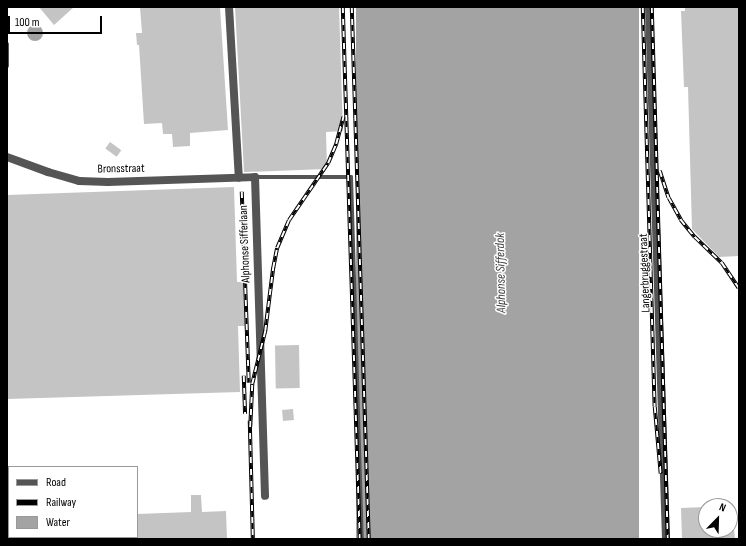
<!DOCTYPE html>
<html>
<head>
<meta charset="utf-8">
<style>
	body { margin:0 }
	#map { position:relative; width:746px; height:546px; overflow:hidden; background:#fff; font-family:"Sofia Sans Condensed",sans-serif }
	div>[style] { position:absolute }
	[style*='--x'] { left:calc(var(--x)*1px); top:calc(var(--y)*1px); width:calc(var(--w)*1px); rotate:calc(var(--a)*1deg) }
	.water>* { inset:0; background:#a3a3a3; transform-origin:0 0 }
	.round { border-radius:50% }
	.building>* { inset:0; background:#c4c4c4; transform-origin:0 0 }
	.service>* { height:4px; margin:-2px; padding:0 2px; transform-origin:2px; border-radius:2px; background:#555 }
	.minor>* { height:8px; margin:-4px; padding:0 4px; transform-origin:4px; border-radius:4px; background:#555 }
	.rail>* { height:3.5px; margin-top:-1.75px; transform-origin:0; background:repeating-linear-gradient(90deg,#fff 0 6px,#000 0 12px); box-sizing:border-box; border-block:1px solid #000 }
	span { translate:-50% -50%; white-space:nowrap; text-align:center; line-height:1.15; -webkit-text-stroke:3px #fff; paint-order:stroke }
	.street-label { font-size:12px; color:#000 }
	.water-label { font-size:13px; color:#444; font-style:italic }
	.frame { position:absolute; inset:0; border:8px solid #000; pointer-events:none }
	.legend { position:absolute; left:8px; top:466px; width:130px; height:72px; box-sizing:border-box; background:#fff; border:1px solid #999; margin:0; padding:5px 7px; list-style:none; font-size:12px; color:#000 }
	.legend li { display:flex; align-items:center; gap:8px; height:20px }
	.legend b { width:20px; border:1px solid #999 }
	.north { position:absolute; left:698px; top:498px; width:40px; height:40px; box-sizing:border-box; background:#fff; border:1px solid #999; border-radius:50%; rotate:23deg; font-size:11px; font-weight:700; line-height:16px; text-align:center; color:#000 }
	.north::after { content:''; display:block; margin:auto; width:14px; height:18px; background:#000; clip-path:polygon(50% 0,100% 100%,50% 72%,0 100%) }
	.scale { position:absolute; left:8px; top:16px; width:94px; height:18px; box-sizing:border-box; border:2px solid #000; border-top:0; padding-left:5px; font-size:12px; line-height:14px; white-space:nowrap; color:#000; -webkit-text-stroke:3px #fff; paint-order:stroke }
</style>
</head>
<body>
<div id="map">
	<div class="water">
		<i style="left:356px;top:7px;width:283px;height:532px"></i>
		<i class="round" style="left:27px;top:25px;width:16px;height:16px"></i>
	</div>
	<div class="building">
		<i style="clip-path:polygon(39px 7px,74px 7px,54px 25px)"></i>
		<i style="clip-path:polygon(140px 7px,220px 7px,228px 130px,190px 133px,190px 146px,173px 147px,172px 134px,163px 134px,162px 123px,144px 124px,139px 45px,137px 45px,136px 33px,142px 33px)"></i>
		<i style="clip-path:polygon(235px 7px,339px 7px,343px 131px,326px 132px,327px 169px,244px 172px)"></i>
		<i style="clip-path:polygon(685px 7px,739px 7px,739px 256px,719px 257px,692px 229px,688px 87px,684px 87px,681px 11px,685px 11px)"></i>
		<i style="left:110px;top:142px;width:14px;height:8px;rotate:36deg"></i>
		<i style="clip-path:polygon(234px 187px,237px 282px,243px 282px,245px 326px,238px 326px,240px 392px,7px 399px,7px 195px)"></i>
		<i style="left:299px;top:345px;width:43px;height:24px;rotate:89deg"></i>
		<i style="left:293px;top:409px;width:11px;height:11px;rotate:85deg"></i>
		<i style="clip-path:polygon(191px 495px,201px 495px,202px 512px,226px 511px,227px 539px,137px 539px,137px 514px,191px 512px)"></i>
		<i style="clip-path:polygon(706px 507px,706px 530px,734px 530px,735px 539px,682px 539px,681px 508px)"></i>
	</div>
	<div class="service">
		<i style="--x:7;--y:44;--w:22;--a:90"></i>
		<i style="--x:255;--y:177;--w:96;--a:0"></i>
		<i style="--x:351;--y:177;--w:362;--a:88.3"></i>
	</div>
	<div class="minor">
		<i style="--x:229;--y:7;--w:171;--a:86.7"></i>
		<i style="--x:649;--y:7;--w:532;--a:88.17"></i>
		<i style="--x:7;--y:157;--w:44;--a:20.1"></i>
		<i style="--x:48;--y:172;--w:32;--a:16"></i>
		<i style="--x:79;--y:181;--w:29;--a:2"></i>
		<i style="--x:108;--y:182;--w:147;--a:-1.9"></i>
		<i style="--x:255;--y:177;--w:319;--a:88.2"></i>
	</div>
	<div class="rail">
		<i style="--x:343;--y:7;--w:532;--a:88.17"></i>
		<i style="--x:352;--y:7;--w:532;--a:88.17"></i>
		<i style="--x:643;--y:7;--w:400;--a:88.3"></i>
		<i style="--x:655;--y:407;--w:67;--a:84.9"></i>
		<i style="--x:652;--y:7;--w:532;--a:88.28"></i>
		<i style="--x:660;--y:171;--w:28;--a:72"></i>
		<i style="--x:669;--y:198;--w:25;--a:61"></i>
		<i style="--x:681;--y:220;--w:22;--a:51"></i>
		<i style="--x:695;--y:237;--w:37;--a:44"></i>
		<i style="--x:722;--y:263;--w:30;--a:56"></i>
		<i style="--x:242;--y:192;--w:191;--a:87.9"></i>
		<i style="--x:244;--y:376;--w:38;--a:88"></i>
		<i style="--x:250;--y:421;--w:118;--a:88.5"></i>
		<i style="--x:250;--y:427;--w:43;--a:-87.3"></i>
		<i style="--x:252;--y:384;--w:55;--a:-76.2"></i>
		<i style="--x:265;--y:331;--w:64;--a:-82.8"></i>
		<i style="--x:273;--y:268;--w:20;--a:-79"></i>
		<i style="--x:277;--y:248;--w:30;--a:-67"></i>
		<i style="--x:289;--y:220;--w:69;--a:-55.6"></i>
		<i style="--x:328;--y:163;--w:21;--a:-67"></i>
		<i style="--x:336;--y:144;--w:28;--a:-75"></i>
	</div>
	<div class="street-label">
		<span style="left:121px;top:169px;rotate:-1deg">Bronsstraat</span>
		<span style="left:245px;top:244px;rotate:-92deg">Alphonse Sifferlaan</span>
		<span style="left:645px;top:273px;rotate:-92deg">Langerbruggestraat</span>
	</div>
	<div class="water-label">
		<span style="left:501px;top:273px;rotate:-91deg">Alphonse Sifferdok</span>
	</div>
	<div class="frame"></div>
	<ul class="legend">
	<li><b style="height:5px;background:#555"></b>Road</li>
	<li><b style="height:5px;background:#000"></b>Railway</li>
	<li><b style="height:11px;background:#a3a3a3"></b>Water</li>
	</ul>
	<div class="north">N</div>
	<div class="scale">100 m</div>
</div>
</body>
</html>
